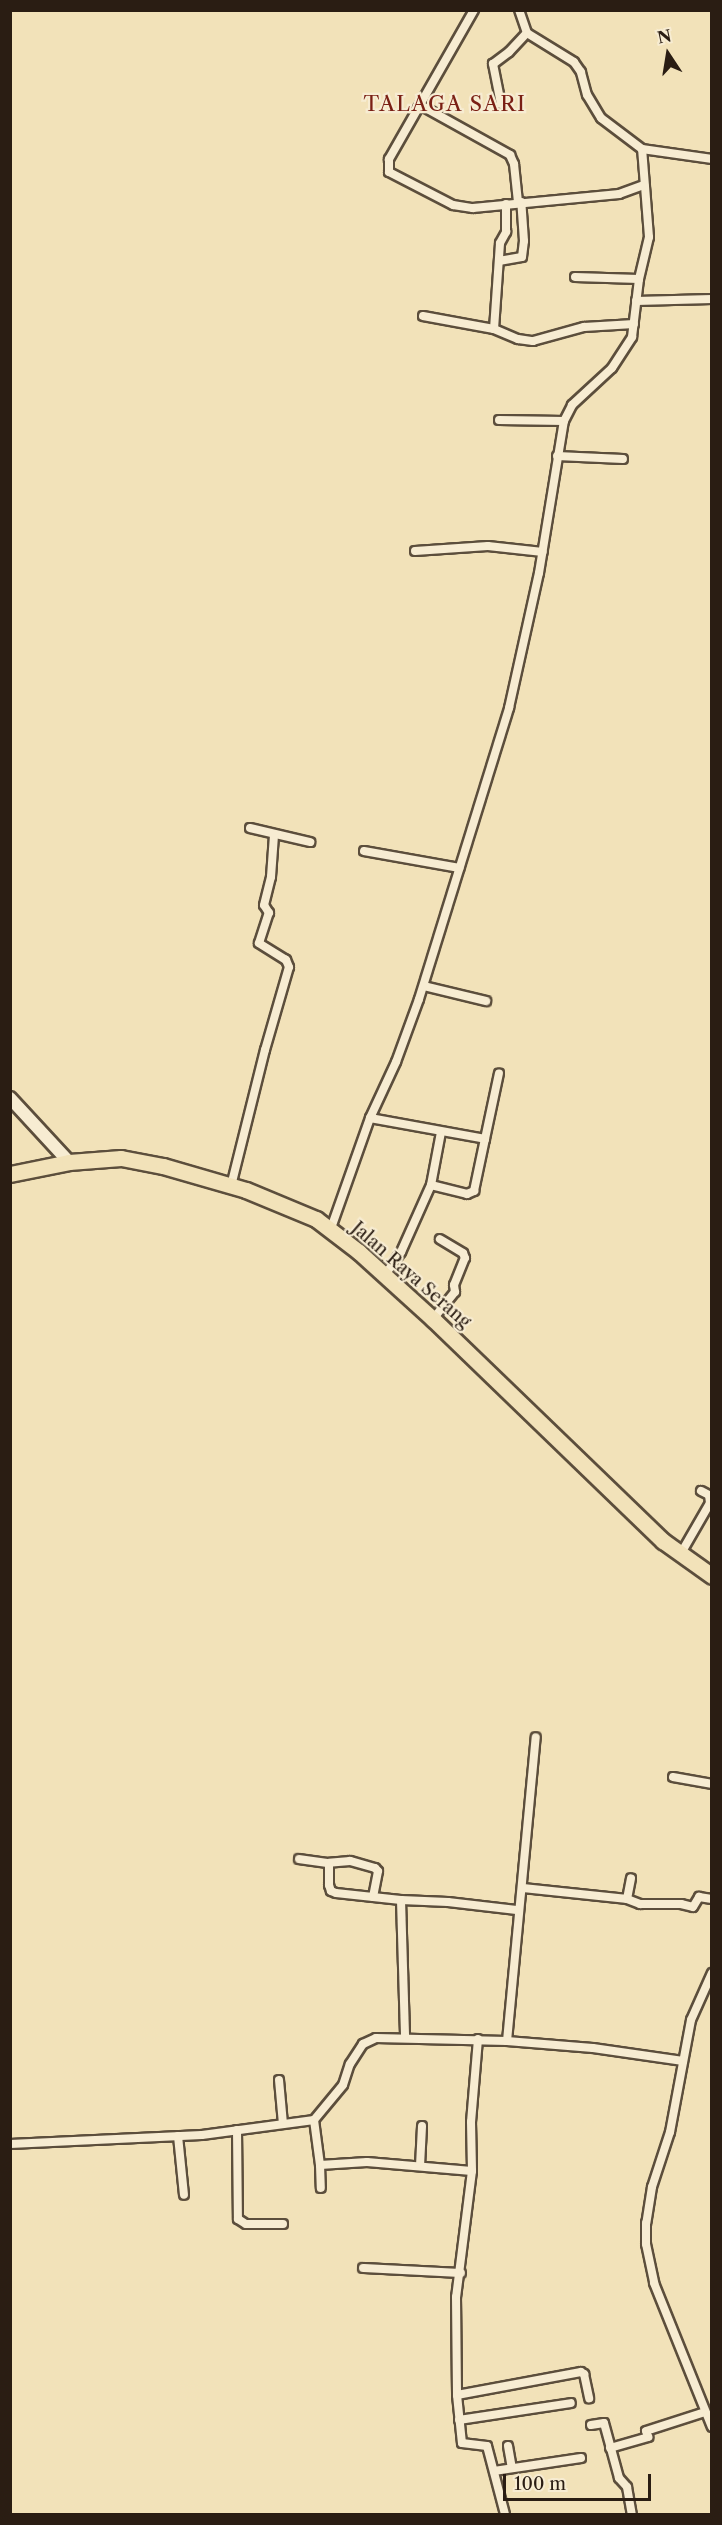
<!DOCTYPE html>
<html>
<head>
<meta charset="utf-8">
<style>
	body { margin:0 }
	#map { position:relative; width:722px; height:2525px; overflow:hidden; background:#f2e2b9; font-family:"Libre Caslon Text",serif }
	div>[style] { position:absolute }
	[style*='--x'] { left:calc(var(--x)*1px); top:calc(var(--y)*1px); width:calc(var(--w)*1px); rotate:calc(var(--a)*1deg) }
	.roads { filter:drop-shadow(2px 0 #5c4e3c) drop-shadow(-2px 0 #5c4e3c) drop-shadow(0 2px #5c4e3c) drop-shadow(0 -2px #5c4e3c) }
	.street>* { height:8px; margin:-4px; padding:0 4px; transform-origin:4px; border-radius:4px; background:#f7ecd2 }
	.secondary>* { height:12px; margin:-6px; padding:0 6px; transform-origin:6px; border-radius:6px; background:#f7ecd2 }
	.highway>* { height:15px; margin:-7.5px; padding:0 7.5px; transform-origin:7.5px; border-radius:7.5px; background:#f2e2b9 }
	span { translate:-50% -50%; white-space:nowrap; text-align:center; line-height:1.15; -webkit-text-stroke:4.5px #f7ecd2; paint-order:stroke }
	.street-label { font-size:18px; color:#2a1d13 }
	.quarter-label { font-size:21px; color:#7a1f14; letter-spacing:1.5px }
	.frame { position:absolute; inset:0; border:12px solid #2a1d13; pointer-events:none }
	.north { position:absolute; left:638px; top:24px; width:60px; height:60px; -webkit-text-stroke:4px #f7ecd2; paint-order:stroke; rotate:348deg; font-size:16px; font-weight:700; line-height:24px; text-align:center; color:#2a1d13 }
	.north::after { content:''; display:block; margin:auto; width:21px; height:27px; background:#2a1d13; clip-path:polygon(50% 0,100% 100%,50% 72%,0 100%) }
	.scale { position:absolute; left:503px; top:2474px; width:148px; height:27px; box-sizing:border-box; border:3px solid #2a1d13; border-top:0; padding-left:8px; font-size:18px; line-height:21px; white-space:nowrap; color:#2a1d13; -webkit-text-stroke:4px #f7ecd2; paint-order:stroke }
</style>
</head>
<body>
<div id="map">
	<div class="roads">
		<div class="street">
			<i style="--x:474;--y:10;--w:172;--a:119.7"></i>
			<i style="--x:389;--y:159;--w:13;--a:90"></i>
			<i style="--x:389;--y:172;--w:72;--a:27.3"></i>
			<i style="--x:453;--y:205;--w:20;--a:9"></i>
			<i style="--x:473;--y:208;--w:147;--a:-5.5"></i>
			<i style="--x:619;--y:194;--w:27;--a:-20"></i>
			<i style="--x:501;--y:104;--w:41;--a:-101.3"></i>
			<i style="--x:493;--y:64;--w:20;--a:-37"></i>
			<i style="--x:509;--y:52;--w:26;--a:-47"></i>
			<i style="--x:422;--y:106;--w:101;--a:29.1"></i>
			<i style="--x:510;--y:155;--w:10;--a:66"></i>
			<i style="--x:514;--y:164;--w:38;--a:84"></i>
			<i style="--x:642;--y:149;--w:71;--a:8.1"></i>
			<i style="--x:499;--y:261;--w:23;--a:-10"></i>
			<i style="--x:522;--y:257;--w:16;--a:-83"></i>
			<i style="--x:524;--y:241;--w:39;--a:-94"></i>
			<i style="--x:575;--y:277;--w:64;--a:1.8"></i>
			<i style="--x:636;--y:301;--w:76;--a:-1.5"></i>
			<i style="--x:423;--y:316;--w:72;--a:10.4"></i>
			<i style="--x:494;--y:329;--w:26;--a:23"></i>
			<i style="--x:518;--y:339;--w:15;--a:8"></i>
			<i style="--x:533;--y:341;--w:53;--a:-15.4"></i>
			<i style="--x:584;--y:327;--w:50;--a:-3.4"></i>
			<i style="--x:494;--y:329;--w:86;--a:-86"></i>
			<i style="--x:500;--y:243;--w:13;--a:-61"></i>
			<i style="--x:506;--y:232;--w:28;--a:-90"></i>
			<i style="--x:499;--y:420;--w:65;--a:0.9"></i>
			<i style="--x:557;--y:456;--w:66;--a:2.6"></i>
			<i style="--x:415;--y:551;--w:73;--a:-3.9"></i>
			<i style="--x:488;--y:546;--w:55;--a:6.2"></i>
			<i style="--x:250;--y:828;--w:62;--a:13.1"></i>
			<i style="--x:364;--y:851;--w:97;--a:10.1"></i>
			<i style="--x:424;--y:986;--w:64;--a:13.6"></i>
			<i style="--x:370;--y:1118;--w:117;--a:10.3"></i>
			<i style="--x:485;--y:1139;--w:67;--a:-78"></i>
			<i style="--x:431;--y:1185;--w:37;--a:14"></i>
			<i style="--x:467;--y:1194;--w:8;--a:-23"></i>
			<i style="--x:474;--y:1191;--w:53;--a:-78.1"></i>
			<i style="--x:231;--y:1186;--w:140;--a:-76"></i>
			<i style="--x:265;--y:1050;--w:86;--a:-73.9"></i>
			<i style="--x:289;--y:967;--w:8;--a:-113"></i>
			<i style="--x:286;--y:960;--w:32;--a:-148"></i>
			<i style="--x:259;--y:943;--w:32;--a:-72"></i>
			<i style="--x:269;--y:913;--w:9;--a:-122"></i>
			<i style="--x:264;--y:905;--w:29;--a:-76"></i>
			<i style="--x:271;--y:877;--w:42;--a:-85.9"></i>
			<i style="--x:330;--y:1231;--w:120;--a:-70.5"></i>
			<i style="--x:370;--y:1118;--w:62;--a:-65.1"></i>
			<i style="--x:396;--y:1062;--w:67;--a:-69.9"></i>
			<i style="--x:419;--y:999;--w:305;--a:-72.8"></i>
			<i style="--x:509;--y:708;--w:138;--a:-77.5"></i>
			<i style="--x:539;--y:573;--w:154;--a:-80.7"></i>
			<i style="--x:564;--y:421;--w:18;--a:-63"></i>
			<i style="--x:572;--y:405;--w:54;--a:-42.8"></i>
			<i style="--x:612;--y:368;--w:37;--a:-57"></i>
			<i style="--x:632;--y:337;--w:58;--a:-83.1"></i>
			<i style="--x:639;--y:279;--w:43;--a:-76.6"></i>
			<i style="--x:649;--y:237;--w:88;--a:-94.5"></i>
			<i style="--x:642;--y:149;--w:51;--a:-142.9"></i>
			<i style="--x:601;--y:118;--w:27;--a:-121"></i>
			<i style="--x:587;--y:95;--w:24;--a:-105"></i>
			<i style="--x:581;--y:72;--w:12;--a:-125"></i>
			<i style="--x:574;--y:62;--w:55;--a:-148.3"></i>
			<i style="--x:527;--y:33;--w:24;--a:-109"></i>
			<i style="--x:385;--y:1275;--w:28;--a:-55"></i>
			<i style="--x:401;--y:1252;--w:73;--a:-65.9"></i>
			<i style="--x:431;--y:1185;--w:54;--a:-79.3"></i>
			<i style="--x:433;--y:1319;--w:35;--a:-51"></i>
			<i style="--x:455;--y:1292;--w:7;--a:-98"></i>
			<i style="--x:454;--y:1285;--w:29;--a:-68"></i>
			<i style="--x:465;--y:1258;--w:5;--a:-112"></i>
			<i style="--x:463;--y:1253;--w:27;--a:-149"></i>
			<i style="--x:680;--y:1555;--w:60;--a:-60"></i>
			<i style="--x:710;--y:1503;--w:8;--a:-97"></i>
			<i style="--x:709;--y:1495;--w:9;--a:-153"></i>
			<i style="--x:673;--y:1777;--w:40;--a:10"></i>
			<i style="--x:299;--y:1859;--w:30;--a:8"></i>
			<i style="--x:523;--y:1888;--w:105;--a:6"></i>
			<i style="--x:627;--y:1899;--w:21;--a:-79"></i>
			<i style="--x:373;--y:1897;--w:26;--a:-79"></i>
			<i style="--x:378;--y:1871;--w:4;--a:-135"></i>
			<i style="--x:375;--y:1868;--w:26;--a:-164"></i>
			<i style="--x:350;--y:1861;--w:21;--a:175"></i>
			<i style="--x:329;--y:1863;--w:22;--a:90"></i>
			<i style="--x:329;--y:1885;--w:6;--a:72"></i>
			<i style="--x:331;--y:1891;--w:5;--a:22"></i>
			<i style="--x:336;--y:1893;--w:65;--a:6.1"></i>
			<i style="--x:401;--y:1900;--w:47;--a:2.4"></i>
			<i style="--x:448;--y:1902;--w:69;--a:6.6"></i>
			<i style="--x:627;--y:1899;--w:14;--a:21"></i>
			<i style="--x:640;--y:1904;--w:41;--a:0"></i>
			<i style="--x:681;--y:1904;--w:12;--a:14"></i>
			<i style="--x:693;--y:1907;--w:12;--a:-59"></i>
			<i style="--x:699;--y:1897;--w:13;--a:9"></i>
			<i style="--x:401;--y:1900;--w:138;--a:88.3"></i>
			<i style="--x:712;--y:1973;--w:51;--a:114.1"></i>
			<i style="--x:691;--y:2020;--w:114;--a:100.6"></i>
			<i style="--x:670;--y:2132;--w:58;--a:108.1"></i>
			<i style="--x:652;--y:2187;--w:36;--a:99"></i>
			<i style="--x:646;--y:2223;--w:21;--a:90"></i>
			<i style="--x:646;--y:2244;--w:40;--a:78"></i>
			<i style="--x:654;--y:2283;--w:155;--a:68.1"></i>
			<i style="--x:478;--y:2039;--w:83;--a:94.8"></i>
			<i style="--x:471;--y:2122;--w:49;--a:88.8"></i>
			<i style="--x:472;--y:2171;--w:127;--a:97.2"></i>
			<i style="--x:456;--y:2297;--w:98;--a:89.4"></i>
			<i style="--x:457;--y:2395;--w:48;--a:84.1"></i>
			<i style="--x:462;--y:2443;--w:25;--a:7"></i>
			<i style="--x:487;--y:2446;--w:70;--a:75.2"></i>
			<i style="--x:507;--y:2041;--w:305;--a:-84.6"></i>
			<i style="--x:279;--y:2080;--w:44;--a:84.8"></i>
			<i style="--x:314;--y:2120;--w:45;--a:82.4"></i>
			<i style="--x:320;--y:2165;--w:47;--a:-3.7"></i>
			<i style="--x:367;--y:2162;--w:105;--a:4.9"></i>
			<i style="--x:237;--y:2130;--w:89;--a:89.4"></i>
			<i style="--x:238;--y:2219;--w:9;--a:32"></i>
			<i style="--x:246;--y:2224;--w:37;--a:0"></i>
			<i style="--x:178;--y:2136;--w:59;--a:84.2"></i>
			<i style="--x:10;--y:2144;--w:192;--a:-2.7"></i>
			<i style="--x:202;--y:2135;--w:113;--a:-7.6"></i>
			<i style="--x:314;--y:2120;--w:45;--a:-50.4"></i>
			<i style="--x:343;--y:2085;--w:22;--a:-72"></i>
			<i style="--x:350;--y:2064;--w:24;--a:-57"></i>
			<i style="--x:363;--y:2044;--w:14;--a:-25"></i>
			<i style="--x:376;--y:2038;--w:131;--a:1.3"></i>
			<i style="--x:507;--y:2041;--w:86;--a:4.7"></i>
			<i style="--x:593;--y:2048;--w:91;--a:8.2"></i>
			<i style="--x:320;--y:2165;--w:23;--a:88"></i>
			<i style="--x:420;--y:2166;--w:40;--a:-87.1"></i>
			<i style="--x:363;--y:2268;--w:98;--a:2.9"></i>
			<i style="--x:457;--y:2395;--w:126;--a:-10.5"></i>
			<i style="--x:581;--y:2372;--w:4;--a:34"></i>
			<i style="--x:584;--y:2374;--w:25;--a:78"></i>
			<i style="--x:459;--y:2420;--w:113;--a:-8.6"></i>
			<i style="--x:591;--y:2425;--w:13;--a:-9"></i>
			<i style="--x:604;--y:2423;--w:57;--a:74.7"></i>
			<i style="--x:619;--y:2478;--w:12;--a:48"></i>
			<i style="--x:627;--y:2487;--w:27;--a:80"></i>
			<i style="--x:508;--y:2446;--w:22;--a:80"></i>
			<i style="--x:610;--y:2448;--w:40;--a:-16"></i>
			<i style="--x:648;--y:2437;--w:6;--a:-108"></i>
			<i style="--x:646;--y:2431;--w:62;--a:-17.9"></i>
			<i style="--x:494;--y:2471;--w:88;--a:-8.5"></i>
		</div>
		<div class="secondary">
			<i style="--x:10;--y:1098;--w:87;--a:47.3"></i>
		</div>
		<div class="highway">
			<i style="--x:10;--y:1174;--w:60;--a:-11.5"></i>
			<i style="--x:69;--y:1162;--w:52;--a:-4.4"></i>
			<i style="--x:121;--y:1158;--w:43;--a:10.8"></i>
			<i style="--x:163;--y:1166;--w:86;--a:16.1"></i>
			<i style="--x:246;--y:1190;--w:76;--a:22.5"></i>
			<i style="--x:316;--y:1219;--w:54;--a:37.5"></i>
			<i style="--x:359;--y:1252;--w:100;--a:42.2"></i>
			<i style="--x:433;--y:1319;--w:320;--a:44"></i>
			<i style="--x:663;--y:1541;--w:60;--a:35.5"></i>
		</div>
	</div>
	<div class="street-label">
		<span style="left:411px;top:1275px;rotate:41deg">Jalan Raya Serang</span>
	</div>
	<div class="quarter-label">
		<span style="left:445px;top:104px">TALAGA SARI</span>
	</div>
	<div class="frame"></div>
	<div class="north">N</div>
	<div class="scale">100 m</div>
</div>
</body>
</html>
